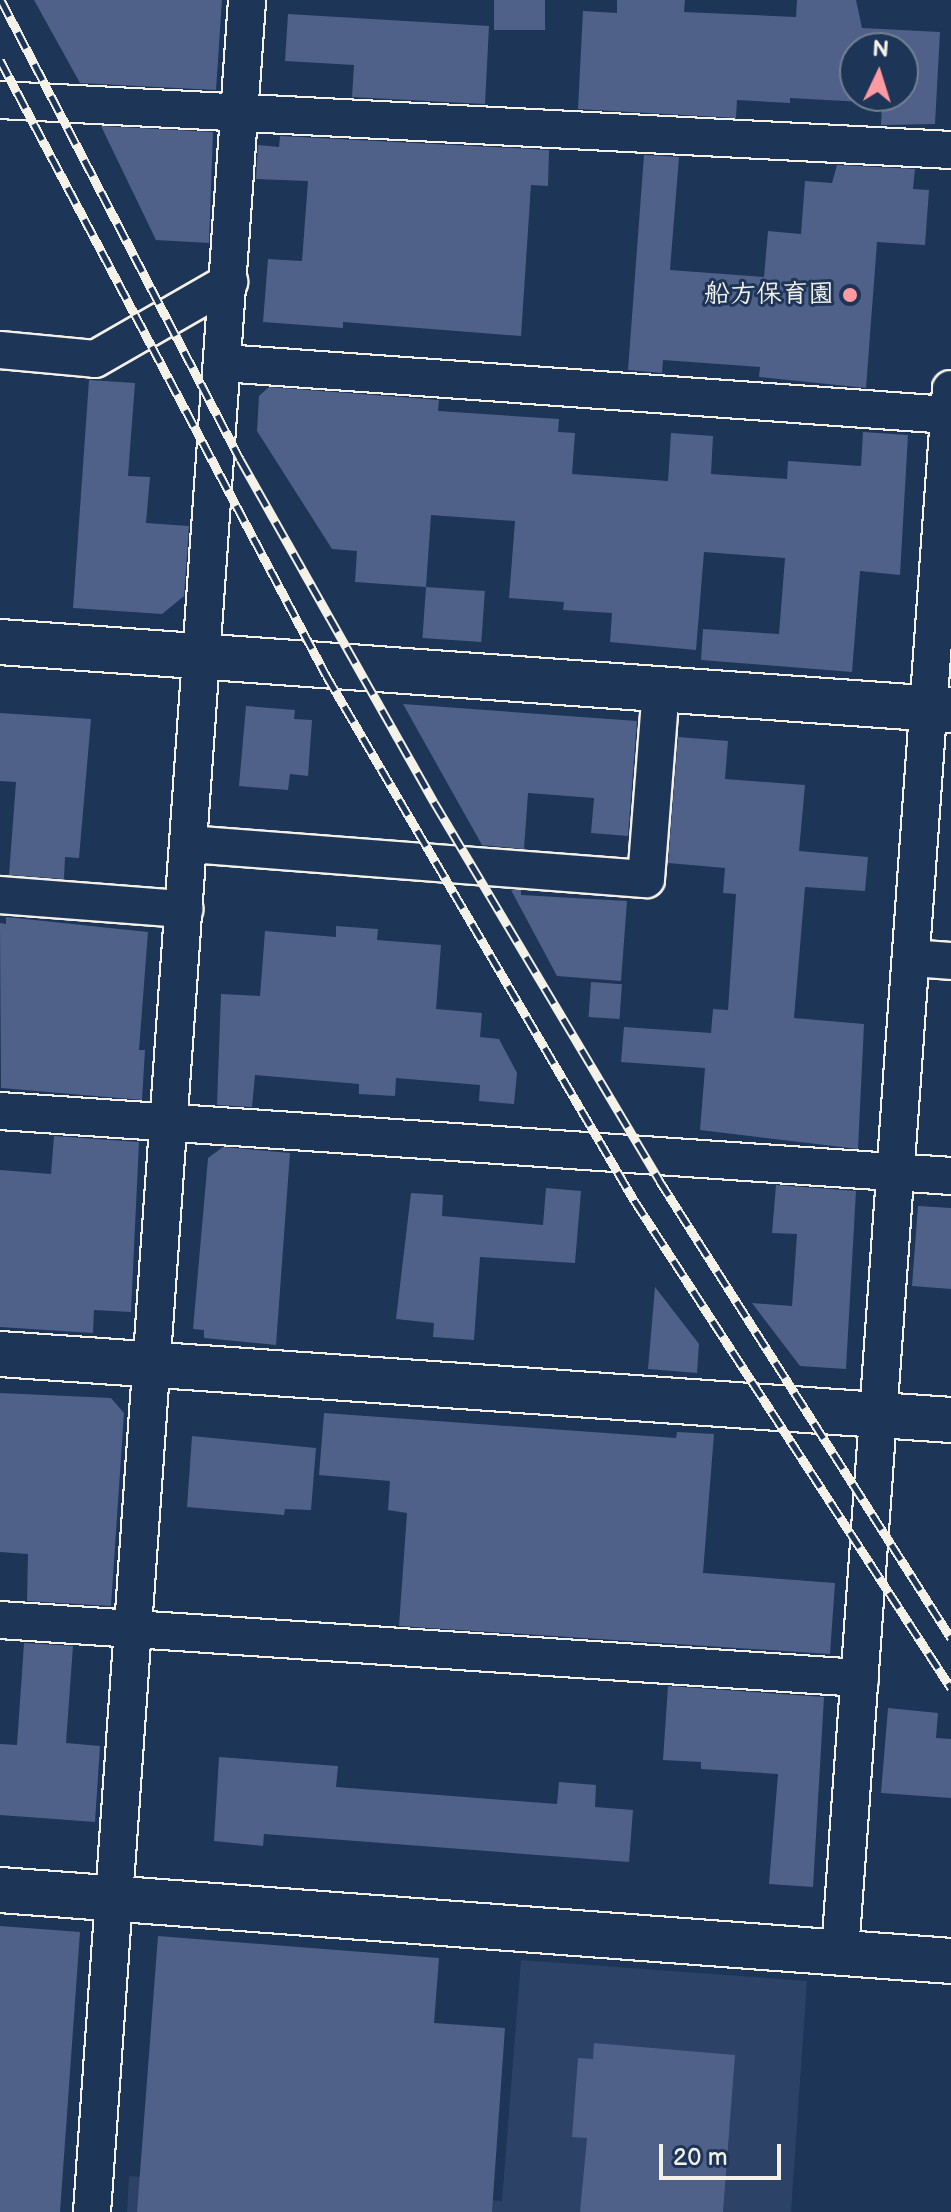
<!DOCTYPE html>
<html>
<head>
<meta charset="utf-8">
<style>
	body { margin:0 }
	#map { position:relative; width:951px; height:2212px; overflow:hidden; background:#1d3557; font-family:"Balsamiq Sans","Klee One",sans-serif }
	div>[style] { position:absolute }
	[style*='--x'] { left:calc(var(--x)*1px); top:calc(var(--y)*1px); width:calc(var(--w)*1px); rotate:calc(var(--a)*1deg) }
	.built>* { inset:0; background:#2c4266 }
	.building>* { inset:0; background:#4f6188; transform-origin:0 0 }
	.roads { filter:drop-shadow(2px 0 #f4f1e8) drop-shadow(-2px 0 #f4f1e8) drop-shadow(0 2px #f4f1e8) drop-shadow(0 -2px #f4f1e8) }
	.street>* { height:36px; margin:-18px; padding:0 18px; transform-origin:18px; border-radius:18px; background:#1d3557 }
	.secondary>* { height:44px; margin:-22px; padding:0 22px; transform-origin:22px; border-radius:22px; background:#1d3557 }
	.rail>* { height:9px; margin-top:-4.5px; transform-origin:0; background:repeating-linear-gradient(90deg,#1d3557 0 18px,#f4f1e8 0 36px); box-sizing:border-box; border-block:2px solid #f4f1e8 }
	.dots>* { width:22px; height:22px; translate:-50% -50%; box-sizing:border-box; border:4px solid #1d3557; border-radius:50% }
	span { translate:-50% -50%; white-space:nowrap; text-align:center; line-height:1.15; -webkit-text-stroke:6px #1d3557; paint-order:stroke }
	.poi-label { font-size:26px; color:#f4f1e8; font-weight:700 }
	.right { translate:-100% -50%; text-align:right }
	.north { position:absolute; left:839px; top:32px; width:80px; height:80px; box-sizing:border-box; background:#1d3557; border:2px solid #738091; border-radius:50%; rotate:4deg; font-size:22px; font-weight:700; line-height:32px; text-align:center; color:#f4f1e8 }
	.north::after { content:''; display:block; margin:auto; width:28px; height:36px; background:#ff9aa2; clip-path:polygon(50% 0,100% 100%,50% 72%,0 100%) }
	.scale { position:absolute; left:659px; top:2144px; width:122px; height:36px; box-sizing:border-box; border:4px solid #f4f1e8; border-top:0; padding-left:10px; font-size:24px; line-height:28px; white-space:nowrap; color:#f4f1e8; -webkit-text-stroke:6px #1d3557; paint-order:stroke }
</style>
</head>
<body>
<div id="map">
	<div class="built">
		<i style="clip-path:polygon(521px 1960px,807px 1981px,791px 2212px,127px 2212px,129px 2176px,502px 2201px)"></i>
	</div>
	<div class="building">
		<i style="clip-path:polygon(34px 0,222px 0,216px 90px,80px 83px)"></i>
		<i style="left:494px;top:0;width:51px;height:30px"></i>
		<i style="clip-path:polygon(evenodd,617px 0,685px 0,684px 12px,796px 17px,797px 0,856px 0,862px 28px,940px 32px,935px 124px,881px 125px,882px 103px,790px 98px,790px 103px,737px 100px,736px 118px,578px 109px,583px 11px,617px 13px,617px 0,855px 48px,903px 48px,903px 96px,855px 96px,855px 48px)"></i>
		<i style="clip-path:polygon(288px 14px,489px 26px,485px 104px,352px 97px,354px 65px,285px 61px)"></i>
		<i style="clip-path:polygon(101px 126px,213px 132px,209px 243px,156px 240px)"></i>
		<i style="clip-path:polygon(280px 136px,549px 150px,548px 186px,531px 185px,521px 336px,343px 322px,343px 328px,263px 322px,268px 259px,302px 261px,308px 181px,256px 179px,258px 145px,279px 147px)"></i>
		<i style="clip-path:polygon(644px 155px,679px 157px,670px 270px,764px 277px,768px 231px,801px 234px,805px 181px,832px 183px,837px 165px,915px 169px,913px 189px,929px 190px,925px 245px,877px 242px,866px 388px,759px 377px,760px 367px,663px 360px,662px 373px,628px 370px)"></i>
		<i style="clip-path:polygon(89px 380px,135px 383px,128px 476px,150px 477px,146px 523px,189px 526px,184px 596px,162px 614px,73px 608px)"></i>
		<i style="clip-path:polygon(269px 387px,439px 400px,438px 411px,559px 419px,558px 432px,575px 433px,572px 474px,668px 481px,671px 433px,713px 436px,711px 474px,787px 479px,788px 461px,861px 466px,863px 432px,908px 435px,900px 575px,860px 571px,852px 672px,701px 660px,703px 629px,779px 634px,785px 558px,704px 552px,696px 650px,610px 642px,612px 613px,563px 610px,564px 602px,509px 598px,515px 521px,431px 515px,426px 587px,355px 582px,357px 551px,332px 549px,257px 431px,259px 396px)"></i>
		<i style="left:426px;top:587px;width:59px;height:51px;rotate:4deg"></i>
		<i style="clip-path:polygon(403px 704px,637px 721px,628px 836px,591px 833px,594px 798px,528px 793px,524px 849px,482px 845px)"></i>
		<i style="clip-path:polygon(246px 706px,295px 710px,294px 719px,312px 720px,308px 776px,290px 774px,288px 790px,239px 786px)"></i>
		<i style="clip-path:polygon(0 713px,91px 719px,79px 858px,65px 857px,64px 879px,9px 875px,16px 782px,0 781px)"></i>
		<i style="clip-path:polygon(678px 737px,728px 741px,725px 779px,805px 785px,799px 851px,868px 857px,865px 891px,805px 887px,794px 1018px,864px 1024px,858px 1149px,700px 1130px,705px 1068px,621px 1062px,624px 1027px,711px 1033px,713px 1009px,728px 1010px,736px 894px,723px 893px,725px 868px,668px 863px)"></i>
		<i style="clip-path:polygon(511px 890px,521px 890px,521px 895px,627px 901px,621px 981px,557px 976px)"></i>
		<i style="clip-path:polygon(6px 917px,148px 932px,139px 1050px,145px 1050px,142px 1100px,1px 1088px,0 923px,6px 924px)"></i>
		<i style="clip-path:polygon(336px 926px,378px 929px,377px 940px,441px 945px,436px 1009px,482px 1013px,480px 1037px,499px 1039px,517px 1073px,514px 1104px,479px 1101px,480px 1085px,396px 1078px,395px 1096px,359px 1094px,359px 1084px,255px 1075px,252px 1107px,217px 1105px,221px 994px,260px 996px,265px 931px,336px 937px)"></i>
		<i style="left:591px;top:982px;width:31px;height:35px;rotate:4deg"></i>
		<i style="clip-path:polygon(54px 1136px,139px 1142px,131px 1312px,94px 1310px,93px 1333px,0 1327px,0 1170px,51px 1174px)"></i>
		<i style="clip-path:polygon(223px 1147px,290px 1153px,276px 1345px,204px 1338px,204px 1330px,193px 1329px,208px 1158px)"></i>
		<i style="clip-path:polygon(776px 1185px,856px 1191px,846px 1369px,800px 1366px,752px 1303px,792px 1306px,797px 1234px,772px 1233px)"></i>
		<i style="clip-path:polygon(546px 1188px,581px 1191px,575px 1263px,480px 1257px,474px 1340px,433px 1337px,434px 1323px,396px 1319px,411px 1193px,443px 1195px,442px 1216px,543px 1225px)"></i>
		<i style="clip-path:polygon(918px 1206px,951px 1208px,951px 1289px,912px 1286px)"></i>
		<i style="clip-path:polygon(655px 1287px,699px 1344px,697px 1373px,648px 1369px)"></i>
		<i style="clip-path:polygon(0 1393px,111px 1398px,124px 1413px,111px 1606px,27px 1601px,28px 1554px,0 1552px)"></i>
		<i style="clip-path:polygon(324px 1413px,676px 1438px,677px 1432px,714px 1434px,703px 1573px,835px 1583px,830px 1654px,399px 1626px,407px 1513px,388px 1510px,390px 1481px,319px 1475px)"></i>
		<i style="clip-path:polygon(192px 1436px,316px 1448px,311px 1510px,285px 1509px,284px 1515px,187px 1507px)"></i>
		<i style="clip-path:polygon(24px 1643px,73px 1646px,66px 1743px,100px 1746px,95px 1822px,0 1815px,0 1744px,17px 1745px)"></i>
		<i style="clip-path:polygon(668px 1686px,824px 1697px,813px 1887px,769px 1884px,778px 1774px,701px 1769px,701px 1762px,663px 1760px)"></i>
		<i style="clip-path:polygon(888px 1708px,938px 1713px,936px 1738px,951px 1739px,951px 1798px,881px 1793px)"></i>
		<i style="clip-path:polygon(219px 1757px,338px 1766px,336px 1787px,557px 1804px,559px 1782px,596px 1785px,595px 1807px,633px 1810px,629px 1862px,264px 1834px,263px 1846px,214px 1841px)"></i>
		<i style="clip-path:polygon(0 1926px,80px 1932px,60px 2212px,0 2212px)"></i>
		<i style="clip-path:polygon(158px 1936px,439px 1958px,434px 2023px,505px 2028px,492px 2212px,137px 2212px)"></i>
		<i style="clip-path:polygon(594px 2043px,735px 2055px,723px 2212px,580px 2212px,587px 2138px,572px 2137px,578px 2058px,593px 2059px)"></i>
	</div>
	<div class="roads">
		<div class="street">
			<i style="--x:0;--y:100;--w:952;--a:3.01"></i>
			<i style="--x:0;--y:350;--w:95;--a:5.4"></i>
			<i style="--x:95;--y:359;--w:155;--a:-29.9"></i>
			<i style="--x:223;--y:363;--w:728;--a:4.1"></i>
			<i style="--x:189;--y:844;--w:458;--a:4.4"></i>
			<i style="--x:646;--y:879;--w:191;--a:-85.5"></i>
			<i style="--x:0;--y:895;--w:185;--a:4.4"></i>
			<i style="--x:911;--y:958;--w:40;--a:4.3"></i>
			<i style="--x:0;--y:1111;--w:953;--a:3.91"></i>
			<i style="--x:0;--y:1620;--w:862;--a:3.86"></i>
			<i style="--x:840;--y:1952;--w:1567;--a:-85.94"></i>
			<i style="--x:92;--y:2212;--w:2217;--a:-85.99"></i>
		</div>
		<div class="secondary">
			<i style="--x:0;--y:642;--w:953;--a:4.09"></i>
			<i style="--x:0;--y:1354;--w:953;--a:3.97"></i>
			<i style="--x:0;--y:1890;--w:954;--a:4.27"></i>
		</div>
	</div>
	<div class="rail">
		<i style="--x:1;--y:0;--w:517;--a:62.49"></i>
		<i style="--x:240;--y:459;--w:394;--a:60.5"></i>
		<i style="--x:434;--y:802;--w:440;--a:59.2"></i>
		<i style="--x:659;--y:1180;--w:543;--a:57.48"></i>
		<i style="--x:0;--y:60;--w:696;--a:62.07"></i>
		<i style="--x:326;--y:675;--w:609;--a:59.6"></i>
		<i style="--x:634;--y:1200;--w:582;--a:56.99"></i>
	</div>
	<div class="dots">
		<i style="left:850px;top:295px;background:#ff9aa2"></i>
	</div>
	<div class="poi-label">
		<span class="right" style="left:834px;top:295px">船方保育園</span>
	</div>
	<div class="north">N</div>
	<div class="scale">20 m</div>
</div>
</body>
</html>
